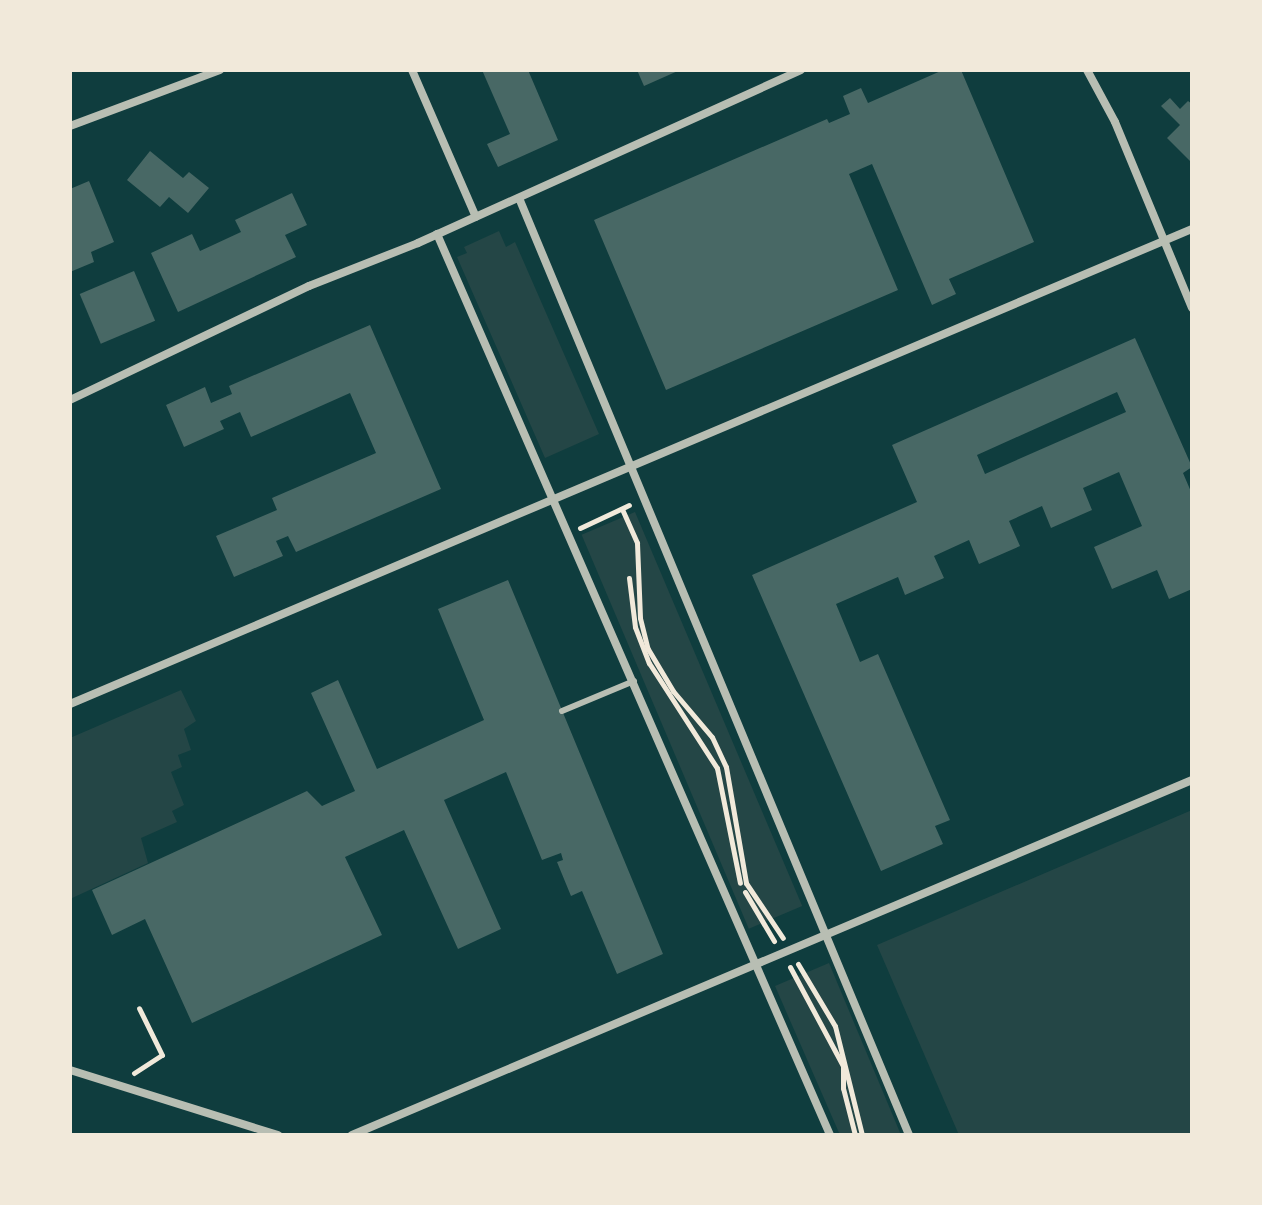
<!DOCTYPE html>
<html>
<head>
<meta charset="utf-8">
<style>
	body { margin:0 }
	#map { position:relative; width:1262px; height:1205px; overflow:hidden; background:#0f3d3e; font-family:Raleway,sans-serif }
	div>[style] { position:absolute }
	[style*='--x'] { left:calc(var(--x)*1px); top:calc(var(--y)*1px); width:calc(var(--w)*1px); rotate:calc(var(--a)*1deg) }
	.green>* { inset:0; background:#244646; transform-origin:0 0 }
	.building>* { inset:0; background:#486865; transform-origin:0 0 }
	.path>* { height:5px; margin:-2.5px; padding:0 2.5px; transform-origin:2.5px; border-radius:2.5px; background:#f1e9da }
	.service>* { height:6px; margin:-3px; padding:0 3px; transform-origin:3px; border-radius:3px; background:#b8beb3 }
	.minor>* { height:8px; margin:-4px; padding:0 4px; transform-origin:4px; border-radius:4px; background:#b8beb3 }
	span { translate:-50% -50%; white-space:nowrap; text-align:center; line-height:1.15; -webkit-text-stroke:8px #f1e9da; paint-order:stroke }
	.frame { position:absolute; inset:0; border:72px solid #f1e9da; pointer-events:none }
</style>
</head>
<body>
<div id="map">
	<div class="green">
		<i style="clip-path:polygon(499px 231px,506px 247px,515px 242px,599px 434px,545px 458px,457px 257px,467px 253px,464px 247px)"></i>
		<i style="left:635px;top:512px;width:428px;height:58px;rotate:67deg"></i>
		<i style="clip-path:polygon(181px 690px,196px 721px,184px 729px,191px 750px,178px 755px,182px 767px,171px 772px,184px 805px,172px 811px,177px 822px,141px 838px,148px 863px,70px 899px,70px 738px)"></i>
		<i style="clip-path:polygon(1192px 810px,1192px 1135px,959px 1135px,877px 945px)"></i>
		<i style="clip-path:polygon(829px 963px,901px 1135px,840px 1135px,775px 986px)"></i>
	</div>
	<div class="building">
		<i style="clip-path:polygon(482px 70px,528px 70px,558px 140px,498px 167px,487px 144px,510px 134px)"></i>
		<i style="clip-path:polygon(637px 70px,680px 70px,644px 86px)"></i>
		<i style="clip-path:polygon(943px 70px,961px 70px,1034px 242px,949px 279px,956px 294px,932px 305px,872px 164px,849px 174px,898px 290px,666px 390px,594px 220px,827px 119px,829px 123px,850px 114px,843px 96px,861px 88px,868px 103px)"></i>
		<i style="clip-path:polygon(1170px 98px,1180px 109px,1188px 101px,1192px 104px,1192px 163px,1167px 138px,1180px 125px,1161px 106px)"></i>
		<i style="clip-path:polygon(150px 151px,183px 178px,189px 172px,209px 188px,188px 213px,169px 197px,160px 207px,127px 180px)"></i>
		<i style="clip-path:polygon(89px 181px,114px 242px,91px 252px,94px 262px,70px 272px,70px 189px)"></i>
		<i style="clip-path:polygon(292px 193px,307px 225px,285px 235px,296px 257px,178px 312px,151px 253px,192px 234px,200px 251px,241px 232px,235px 220px)"></i>
		<i style="left:134px;top:271px;width:54px;height:59px;rotate:67deg"></i>
		<i style="clip-path:polygon(370px 325px,441px 489px,296px 552px,288px 536px,276px 541px,283px 556px,234px 577px,216px 536px,277px 510px,272px 498px,376px 453px,350px 393px,251px 437px,240px 412px,220px 421px,224px 429px,184px 447px,166px 405px,205px 387px,211px 403px,232px 394px,229px 386px)"></i>
		<i style="clip-path:polygon(evenodd,1135px 338px,1192px 467px,1183px 473px,1192px 494px,1192px 589px,1169px 599px,1157px 570px,1112px 589px,1094px 547px,1142px 526px,1119px 472px,1083px 488px,1092px 510px,1051px 528px,1042px 506px,1009px 521px,1020px 546px,979px 564px,969px 540px,934px 556px,944px 578px,905px 595px,898px 577px,836px 604px,860px 662px,878px 654px,950px 820px,935px 826px,943px 844px,881px 871px,752px 575px,917px 502px,892px 445px,1135px 338px,1117px 392px,1126px 412px,985px 474px,977px 455px,1117px 392px)"></i>
		<i style="clip-path:polygon(508px 580px,663px 954px,617px 974px,582px 891px,571px 896px,557px 862px,563px 860px,561px 853px,542px 860px,506px 772px,444px 800px,501px 929px,458px 949px,404px 830px,345px 857px,382px 935px,192px 1023px,145px 919px,112px 935px,92px 890px,307px 791px,322px 806px,355px 791px,311px 693px,338px 680px,377px 769px,484px 720px,438px 609px)"></i>
	</div>
	<div class="path">
		<i style="--x:622;--y:509;--w:37;--a:66"></i>
		<i style="--x:637;--y:543;--w:75;--a:87.7"></i>
		<i style="--x:640;--y:618;--w:32;--a:76"></i>
		<i style="--x:648;--y:649;--w:49;--a:59.2"></i>
		<i style="--x:673;--y:691;--w:60;--a:49.7"></i>
		<i style="--x:712;--y:737;--w:33;--a:65"></i>
		<i style="--x:726;--y:767;--w:118;--a:80.2"></i>
		<i style="--x:746;--y:883;--w:66;--a:56.1"></i>
		<i style="--x:580;--y:528;--w:54;--a:-25.1"></i>
		<i style="--x:629;--y:578;--w:49;--a:83"></i>
		<i style="--x:635;--y:627;--w:39;--a:69"></i>
		<i style="--x:649;--y:663;--w:125;--a:57.1"></i>
		<i style="--x:717;--y:768;--w:117;--a:78.7"></i>
		<i style="--x:745;--y:892;--w:57;--a:59.4"></i>
		<i style="--x:798;--y:964;--w:72;--a:59.2"></i>
		<i style="--x:835;--y:1026;--w:112;--a:76.1"></i>
		<i style="--x:790;--y:967;--w:112;--a:61.8"></i>
		<i style="--x:843;--y:1066;--w:22;--a:90"></i>
		<i style="--x:843;--y:1088;--w:49;--a:75.7"></i>
		<i style="--x:134;--y:1073;--w:33;--a:-33"></i>
		<i style="--x:162;--y:1055;--w:52;--a:-116.1"></i>
	</div>
	<div class="service">
		<i style="--x:562;--y:711;--w:78;--a:-22.6"></i>
	</div>
	<div class="minor">
		<i style="--x:412;--y:70;--w:160;--a:66.5"></i>
		<i style="--x:1087;--y:70;--w:59;--a:61.7"></i>
		<i style="--x:1115;--y:122;--w:201;--a:67.5"></i>
		<i style="--x:70;--y:126;--w:160;--a:-20.5"></i>
		<i style="--x:519;--y:198;--w:1015;--a:67.4"></i>
		<i style="--x:437;--y:234;--w:983;--a:66.43"></i>
		<i style="--x:70;--y:400;--w:265;--a:-25.5"></i>
		<i style="--x:309;--y:286;--w:117;--a:-21.5"></i>
		<i style="--x:418;--y:243;--w:420;--a:-24.3"></i>
		<i style="--x:70;--y:704;--w:1218;--a:-22.95"></i>
		<i style="--x:70;--y:1070;--w:218;--a:17.4"></i>
		<i style="--x:352;--y:1135;--w:912;--a:-22.91"></i>
	</div>
	<div class="frame"></div>
</div>
</body>
</html>
